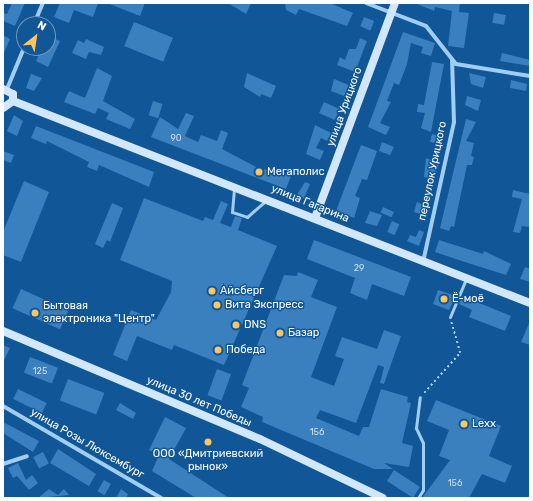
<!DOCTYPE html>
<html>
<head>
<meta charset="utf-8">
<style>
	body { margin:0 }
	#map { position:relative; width:533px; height:501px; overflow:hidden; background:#115696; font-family:Rubik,sans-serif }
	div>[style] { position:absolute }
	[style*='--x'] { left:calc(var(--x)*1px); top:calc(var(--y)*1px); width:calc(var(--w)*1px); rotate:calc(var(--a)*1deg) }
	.building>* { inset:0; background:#3a7fbe; transform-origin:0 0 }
	.path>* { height:1.5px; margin-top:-0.75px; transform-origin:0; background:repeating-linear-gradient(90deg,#a0cdf3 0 2px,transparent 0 5px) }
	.lane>* { height:3px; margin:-1.5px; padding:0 1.5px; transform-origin:1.5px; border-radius:1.5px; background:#a0cdf3 }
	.street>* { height:4px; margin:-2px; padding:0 2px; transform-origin:2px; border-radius:2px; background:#a0cdf3 }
	.secondary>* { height:8px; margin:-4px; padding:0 4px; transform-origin:4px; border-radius:4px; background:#d0e7fd }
	.dots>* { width:11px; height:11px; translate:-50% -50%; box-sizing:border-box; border:2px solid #115696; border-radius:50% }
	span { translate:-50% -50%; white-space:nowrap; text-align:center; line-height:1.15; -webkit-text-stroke:3px #115696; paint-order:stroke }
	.number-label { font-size:9px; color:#cedfef }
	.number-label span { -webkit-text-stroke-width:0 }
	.street-label { font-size:11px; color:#fff }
	.poi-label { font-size:11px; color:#fff }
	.left { translate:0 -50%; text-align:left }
	.frame { position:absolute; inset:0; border:4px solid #fff; pointer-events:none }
	.north { position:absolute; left:16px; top:16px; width:40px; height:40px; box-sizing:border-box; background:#115696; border:1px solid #709ac0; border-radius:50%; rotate:30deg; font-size:11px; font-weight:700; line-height:16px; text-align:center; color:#fff }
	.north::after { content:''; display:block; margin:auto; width:14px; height:18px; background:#ffc563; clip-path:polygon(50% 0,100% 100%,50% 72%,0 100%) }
</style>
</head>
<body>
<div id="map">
	<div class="building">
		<i style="clip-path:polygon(12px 3px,25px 3px,15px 26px,3px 21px,3px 13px,7px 14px)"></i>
		<i style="clip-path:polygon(60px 3px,98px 3px,93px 17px,74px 10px,69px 23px,54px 17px)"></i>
		<i style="clip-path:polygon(107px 3px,145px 3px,140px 16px)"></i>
		<i style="clip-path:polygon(228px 3px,251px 3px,246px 14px)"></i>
		<i style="clip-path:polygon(285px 3px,330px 3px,353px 13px,347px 26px,299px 9px,296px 15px,286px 10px)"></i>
		<i style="clip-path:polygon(415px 3px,460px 3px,459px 12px,469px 13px,464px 48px,448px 46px,452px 11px,435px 7px,434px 11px)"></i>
		<i style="left:494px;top:13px;width:12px;height:10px;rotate:9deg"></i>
		<i style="left:364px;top:17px;width:11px;height:10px;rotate:22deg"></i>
		<i style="left:134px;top:22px;width:42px;height:26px;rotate:22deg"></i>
		<i style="clip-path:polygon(403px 32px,435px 43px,431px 56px,421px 53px,423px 47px,411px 43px,407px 64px,399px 85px,394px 83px,387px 101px,391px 102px,380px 123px,390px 127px,386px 135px,368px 127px)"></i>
		<i style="clip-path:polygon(3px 35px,10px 39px,3px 55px)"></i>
		<i style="clip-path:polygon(48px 36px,60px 41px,48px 67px,36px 61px,42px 48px,48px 48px)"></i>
		<i style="clip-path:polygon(360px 38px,367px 41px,355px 72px,337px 65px,340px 57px,345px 60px,349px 49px,356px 49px)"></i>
		<i style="clip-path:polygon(86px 39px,104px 47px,101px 55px,89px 52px,86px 59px,72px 53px,78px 40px,84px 43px)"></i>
		<i style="clip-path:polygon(502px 53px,530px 60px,530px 66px,500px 61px)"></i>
		<i style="clip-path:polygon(432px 62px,444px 64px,431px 132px,421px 128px,425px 113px,417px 112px,418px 104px,424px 105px)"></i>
		<i style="clip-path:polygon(97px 68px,112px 76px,103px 101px,135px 119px,130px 129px,106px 119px,109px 113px,98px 108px,95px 114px,64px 102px,69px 91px,85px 98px)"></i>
		<i style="clip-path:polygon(247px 73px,276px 86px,271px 98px,261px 94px,260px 97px,244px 87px)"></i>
		<i style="clip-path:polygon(469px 73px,486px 77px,483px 88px,471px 84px)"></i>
		<i style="clip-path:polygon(31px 74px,42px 78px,34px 91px,26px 88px)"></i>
		<i style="clip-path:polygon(334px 79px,349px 85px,344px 96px,331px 91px)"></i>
		<i style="clip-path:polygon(511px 80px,527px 84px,526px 91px,510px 88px)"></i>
		<i style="clip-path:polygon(467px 96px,481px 100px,478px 111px,465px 105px)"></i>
		<i style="left:153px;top:101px;width:10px;height:15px;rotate:17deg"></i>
		<i style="left:324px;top:102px;width:17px;height:12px;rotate:24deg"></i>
		<i style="clip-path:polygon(186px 113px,194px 116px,185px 136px,198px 142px,201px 135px,217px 141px,221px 130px,228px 133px,222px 149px,256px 167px,291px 176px,286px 189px,151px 137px,160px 117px,178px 129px)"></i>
		<i style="clip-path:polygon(14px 115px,23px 121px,17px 136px,7px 131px)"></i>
		<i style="clip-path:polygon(466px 119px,476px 122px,466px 141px,474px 143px,471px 156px,474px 157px,472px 165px,467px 165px,454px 227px,451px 226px,449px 231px,440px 228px)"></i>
		<i style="clip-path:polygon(315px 125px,331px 133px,327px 141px,321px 138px,316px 148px,324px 151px,320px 160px,306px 154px)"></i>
		<i style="clip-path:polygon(36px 126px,154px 172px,149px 187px,99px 165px,97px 171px,87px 167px,89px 162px,47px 141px,46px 144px,31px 138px)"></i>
		<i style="left:432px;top:134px;width:12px;height:8px;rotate:14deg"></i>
		<i style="clip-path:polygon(382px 142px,394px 147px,390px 155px,379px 151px)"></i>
		<i style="clip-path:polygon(361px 145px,377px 151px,367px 180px,362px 179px,355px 196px,360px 198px,354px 218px,336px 211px)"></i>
		<i style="clip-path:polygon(3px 151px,14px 155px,11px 163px,3px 160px)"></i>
		<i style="clip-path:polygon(426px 158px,439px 163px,430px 194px,425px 192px,429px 178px,424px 177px)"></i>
		<i style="clip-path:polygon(24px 181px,49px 192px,21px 262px,3px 255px,3px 232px)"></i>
		<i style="clip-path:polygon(305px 182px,310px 184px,304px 198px,297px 195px)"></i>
		<i style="clip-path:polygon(513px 190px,530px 194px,529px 227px,522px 226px,520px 233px,513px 232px,522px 199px,512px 197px)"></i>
		<i style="clip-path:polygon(144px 198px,203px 221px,205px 217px,213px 220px,221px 201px,228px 204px,220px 223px,231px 227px,235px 216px,242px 218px,238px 230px,277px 246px,224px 365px,174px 345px,172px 350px,137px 336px,127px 361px,113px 355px,131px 310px,156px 320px,171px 292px,172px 281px,120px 260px)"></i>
		<i style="clip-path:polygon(417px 202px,428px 207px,426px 216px,414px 212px)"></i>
		<i style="clip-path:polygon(112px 203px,123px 208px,110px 242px,107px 240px,103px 248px,95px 244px)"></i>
		<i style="left:383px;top:207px;width:12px;height:6px;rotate:24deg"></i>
		<i style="clip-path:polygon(370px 211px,382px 215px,377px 226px,365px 223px)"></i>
		<i style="left:392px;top:221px;width:8px;height:12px;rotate:23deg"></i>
		<i style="clip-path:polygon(419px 230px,424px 232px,419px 246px,407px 241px,410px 235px,416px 237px)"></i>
		<i style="clip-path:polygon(314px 240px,411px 277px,404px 296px,372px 284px,367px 300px,350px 293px,355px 278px,307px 259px)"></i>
		<i style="clip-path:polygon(439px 240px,483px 254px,484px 251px,511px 264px,506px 275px,471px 264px,435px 252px)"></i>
		<i style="clip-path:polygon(525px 267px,530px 269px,530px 282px,520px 279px)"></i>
		<i style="clip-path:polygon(298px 272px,318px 280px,311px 297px,337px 307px,311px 377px,334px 386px,344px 359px,335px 356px,342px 337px,377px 349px,384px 330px,401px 336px,384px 384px,380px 383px,384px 367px,378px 365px,356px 423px,320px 410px,316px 418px,359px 436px,363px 427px,369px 427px,381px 389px,408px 397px,407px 402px,411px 403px,402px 443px,413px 446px,409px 467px,384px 463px,393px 469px,374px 469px,262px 422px,263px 417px,241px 407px,249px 388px,242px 385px,284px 275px,297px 276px)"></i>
		<i style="left:21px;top:289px;width:52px;height:21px;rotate:24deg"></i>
		<i style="clip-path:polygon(438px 290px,456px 296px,449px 310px,433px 304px)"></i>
		<i style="clip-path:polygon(462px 296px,511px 316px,505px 331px,469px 317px,472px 310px,459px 304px)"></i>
		<i style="clip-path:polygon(530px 321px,530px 345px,521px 342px)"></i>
		<i style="clip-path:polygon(3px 345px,10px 348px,3px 362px)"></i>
		<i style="left:30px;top:357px;width:30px;height:17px;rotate:21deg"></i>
		<i style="left:217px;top:369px;width:15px;height:28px;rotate:20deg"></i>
		<i style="left:68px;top:379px;width:39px;height:23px;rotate:21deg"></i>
		<i style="left:18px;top:389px;width:32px;height:11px;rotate:26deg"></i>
		<i style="clip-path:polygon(436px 400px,501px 426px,489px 456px,512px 466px,505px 483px,482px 474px,469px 498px,422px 498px,450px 460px,439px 456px,449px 430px,427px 421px)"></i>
		<i style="clip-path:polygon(120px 403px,136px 413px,133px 419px,116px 410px)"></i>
		<i style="clip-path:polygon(165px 417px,186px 428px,169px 459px,229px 498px,196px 498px,152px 471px,159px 455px,149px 450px)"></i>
		<i style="clip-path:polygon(3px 422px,39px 441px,33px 452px,3px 433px)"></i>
		<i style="clip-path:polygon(58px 449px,96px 474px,89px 486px,50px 463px)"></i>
		<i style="left:43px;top:452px;width:13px;height:11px;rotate:63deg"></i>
		<i style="clip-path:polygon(18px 463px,26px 480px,32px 475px,38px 483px,29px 490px,17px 476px,13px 478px,8px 468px)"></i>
		<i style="left:394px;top:470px;width:31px;height:13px;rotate:33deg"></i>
		<i style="left:104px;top:480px;width:8px;height:13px;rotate:30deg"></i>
		<i style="clip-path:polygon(49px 489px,58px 495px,64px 489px,69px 495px,38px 498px)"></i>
		<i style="clip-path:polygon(121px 489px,128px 494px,126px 498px,116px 498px)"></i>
	</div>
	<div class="path">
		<i style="--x:424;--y:393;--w:54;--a:-48"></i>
		<i style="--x:460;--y:353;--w:33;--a:-106"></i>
	</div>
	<div class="lane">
		<i style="--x:234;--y:189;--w:23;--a:95"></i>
		<i style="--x:232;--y:212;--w:16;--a:18"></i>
		<i style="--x:247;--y:217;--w:23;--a:-41"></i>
		<i style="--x:450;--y:317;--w:41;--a:-67.2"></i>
		<i style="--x:418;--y:498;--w:9;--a:-58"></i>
		<i style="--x:423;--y:490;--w:47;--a:-90"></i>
		<i style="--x:423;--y:443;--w:17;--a:-115"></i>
		<i style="--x:416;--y:428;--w:31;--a:-83"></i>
	</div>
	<div class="street">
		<i style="--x:366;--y:3;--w:64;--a:21"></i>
		<i style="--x:426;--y:26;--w:48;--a:51.7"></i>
		<i style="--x:456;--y:64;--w:75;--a:9.2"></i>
		<i style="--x:34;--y:24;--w:23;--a:-67"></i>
		<i style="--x:7;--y:89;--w:44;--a:-67.5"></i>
		<i style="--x:423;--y:262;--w:143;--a:-77.5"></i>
		<i style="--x:454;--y:122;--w:62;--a:-91.8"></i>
		<i style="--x:3;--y:406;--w:183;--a:30.2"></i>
		<i style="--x:3;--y:464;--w:25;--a:-18"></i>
	</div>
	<div class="secondary">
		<i style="--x:3;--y:89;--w:11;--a:27"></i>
		<i style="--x:13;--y:94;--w:7;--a:90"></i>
		<i style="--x:13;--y:101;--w:12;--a:145"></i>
		<i style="--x:13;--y:101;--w:555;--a:21.34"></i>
		<i style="--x:315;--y:218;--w:229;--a:-69.6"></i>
		<i style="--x:3;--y:331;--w:279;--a:22.8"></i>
		<i style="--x:260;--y:439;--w:136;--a:25.6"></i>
	</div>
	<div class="dots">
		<i style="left:259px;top:172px;background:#ffc563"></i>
		<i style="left:212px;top:291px;background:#ffc563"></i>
		<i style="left:444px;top:299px;background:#ffc563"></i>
		<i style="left:217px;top:305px;background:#ffc563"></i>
		<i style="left:35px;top:313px;background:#ffc563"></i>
		<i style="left:236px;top:325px;background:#ffc563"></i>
		<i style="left:280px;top:333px;background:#ffc563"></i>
		<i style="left:218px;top:350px;background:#ffc563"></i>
		<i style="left:464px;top:424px;background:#ffc563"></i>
		<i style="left:208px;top:442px;background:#ffc563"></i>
	</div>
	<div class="number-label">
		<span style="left:176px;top:138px">90</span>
		<span style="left:359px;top:268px">29</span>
		<span style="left:40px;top:371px">125</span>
		<span style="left:317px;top:432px">156</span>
		<span style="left:455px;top:483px">156</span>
	</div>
	<div class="street-label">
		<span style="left:345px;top:107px;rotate:-70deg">улица Урицкого</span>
		<span style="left:433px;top:171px;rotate:-78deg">переулок Урицкого</span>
		<span style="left:310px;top:204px;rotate:22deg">улица Гагарина</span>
		<span style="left:199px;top:402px;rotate:23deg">улица 30 лет Победы</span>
		<span style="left:87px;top:444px;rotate:30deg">улица Розы Люксембург</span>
	</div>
	<div class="poi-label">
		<span class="left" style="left:267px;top:172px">Мегаполис</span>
		<span class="left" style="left:220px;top:291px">Айсберг</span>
		<span class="left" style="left:452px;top:299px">Ё-моё</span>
		<span class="left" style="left:225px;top:305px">Вита Экспресс</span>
		<span class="left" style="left:43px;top:313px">Бытовая<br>электроника "Центр"</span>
		<span class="left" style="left:244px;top:325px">DNS</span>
		<span class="left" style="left:288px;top:333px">Базар</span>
		<span class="left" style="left:226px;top:350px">Победа</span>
		<span class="left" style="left:472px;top:424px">Lexx</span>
		<span style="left:208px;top:461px">ООО «Дмитриевский<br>рынок»</span>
	</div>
	<div class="frame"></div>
	<div class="north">N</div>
</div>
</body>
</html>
